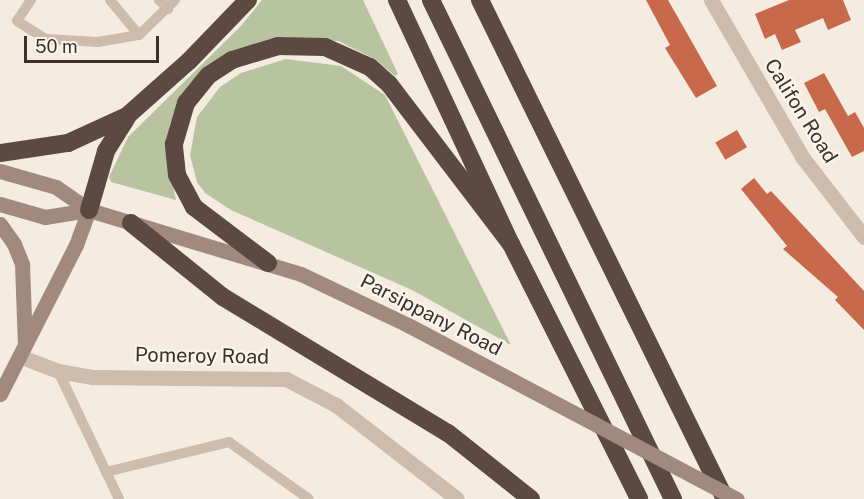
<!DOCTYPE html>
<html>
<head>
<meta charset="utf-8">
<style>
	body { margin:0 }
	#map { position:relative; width:864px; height:499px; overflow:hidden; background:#f4ebe1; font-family:"Public Sans",sans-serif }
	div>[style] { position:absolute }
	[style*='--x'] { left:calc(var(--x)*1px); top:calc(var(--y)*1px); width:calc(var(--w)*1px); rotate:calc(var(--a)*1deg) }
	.green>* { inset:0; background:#b8c4a0 }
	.building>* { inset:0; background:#c8694b; transform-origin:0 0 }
	.service>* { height:10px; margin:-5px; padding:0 5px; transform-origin:5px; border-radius:5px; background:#cdbbac }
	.minor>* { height:15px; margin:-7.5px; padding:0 7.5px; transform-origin:7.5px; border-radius:7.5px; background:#cdbbac }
	.tertiary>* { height:15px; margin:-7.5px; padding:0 7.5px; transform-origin:7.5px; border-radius:7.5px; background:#cdbbac }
	.secondary>* { height:15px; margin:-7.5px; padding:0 7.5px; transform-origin:7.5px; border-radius:7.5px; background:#a18a7d }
	.motorway>* { height:18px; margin:-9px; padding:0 9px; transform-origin:9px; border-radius:9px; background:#5c4a42 }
	.secondary-bridge>* { height:15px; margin:-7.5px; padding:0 7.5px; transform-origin:7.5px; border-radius:7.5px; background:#a18a7d }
	span { translate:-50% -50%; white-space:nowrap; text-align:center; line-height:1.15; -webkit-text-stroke:4.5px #fbf5ee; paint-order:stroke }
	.street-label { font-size:20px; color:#3b302b }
	.scale { position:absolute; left:24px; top:36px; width:135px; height:27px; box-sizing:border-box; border:3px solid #3b302b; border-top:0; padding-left:8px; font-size:18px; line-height:21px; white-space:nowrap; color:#3b302b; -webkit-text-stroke:4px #fbf5ee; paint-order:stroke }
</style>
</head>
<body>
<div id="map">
	<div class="green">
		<i style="clip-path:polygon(262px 0,363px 0,398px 74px,395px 76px,375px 59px,338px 41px,278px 37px,182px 97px,170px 124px,166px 151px,176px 200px,111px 182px,109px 177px,128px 137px,241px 26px)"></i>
		<i style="clip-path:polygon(286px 59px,341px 66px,385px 95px,511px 345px,412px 290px,231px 210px,205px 193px,197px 182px,190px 155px,197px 117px,220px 87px,241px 73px)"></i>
	</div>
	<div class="building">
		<i style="clip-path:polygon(646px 0,668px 0,717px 86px,696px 98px,665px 48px,670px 45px)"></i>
		<i style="clip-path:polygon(789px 0,843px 0,851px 20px,828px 30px,823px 18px,795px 30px,801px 42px,782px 50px,775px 34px,765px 39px,755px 14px)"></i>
		<i style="clip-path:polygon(824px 73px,848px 116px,855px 112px,864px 128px,864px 151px,852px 157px,825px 109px,819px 112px,804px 83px)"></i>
		<i style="left:737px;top:130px;width:20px;height:25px;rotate:60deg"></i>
		<i style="clip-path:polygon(754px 178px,767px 194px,771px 191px,864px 291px,864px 330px,835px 300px,838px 297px,783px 249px,787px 246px,741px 189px)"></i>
	</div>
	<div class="service">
		<i style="--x:31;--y:0;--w:25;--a:124"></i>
		<i style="--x:17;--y:21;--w:34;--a:32"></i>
		<i style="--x:46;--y:39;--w:52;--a:3.3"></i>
		<i style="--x:98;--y:42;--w:42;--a:-9.7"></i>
		<i style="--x:139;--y:35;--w:50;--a:-44.2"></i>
		<i style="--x:110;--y:0;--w:45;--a:50.4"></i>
		<i style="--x:159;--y:0;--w:13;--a:45"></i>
		<i style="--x:58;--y:371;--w:142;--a:64.5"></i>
		<i style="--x:106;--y:472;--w:127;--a:-13.7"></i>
		<i style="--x:229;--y:442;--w:98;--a:35.5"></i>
	</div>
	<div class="minor">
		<i style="--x:19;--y:356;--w:42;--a:21"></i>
		<i style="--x:58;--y:371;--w:36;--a:10"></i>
		<i style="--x:93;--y:377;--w:193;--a:0.6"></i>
		<i style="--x:286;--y:379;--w:56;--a:27.5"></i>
		<i style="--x:336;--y:405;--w:153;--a:37.8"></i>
	</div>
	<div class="tertiary">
		<i style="--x:711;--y:0;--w:183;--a:59.8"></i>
		<i style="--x:803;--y:158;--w:100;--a:52.3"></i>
	</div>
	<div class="secondary">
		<i style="--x:0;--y:171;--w:58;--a:15.9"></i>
		<i style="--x:56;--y:187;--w:40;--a:34.9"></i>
		<i style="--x:89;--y:210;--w:221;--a:16.8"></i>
		<i style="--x:301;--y:274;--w:119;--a:25.5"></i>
		<i style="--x:0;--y:204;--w:47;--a:16.1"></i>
		<i style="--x:45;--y:217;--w:45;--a:-9"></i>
		<i style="--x:0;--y:224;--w:24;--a:55"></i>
		<i style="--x:14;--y:244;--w:22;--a:68"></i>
		<i style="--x:22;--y:264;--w:80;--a:87.9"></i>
		<i style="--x:0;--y:394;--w:167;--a:-63"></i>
		<i style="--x:76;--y:245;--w:37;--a:-70"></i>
	</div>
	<div class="motorway">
		<i style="--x:397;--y:0;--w:269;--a:65"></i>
		<i style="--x:511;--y:244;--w:285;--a:63.3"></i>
		<i style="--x:431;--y:0;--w:555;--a:64.13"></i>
		<i style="--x:480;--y:0;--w:556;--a:63.85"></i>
		<i style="--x:0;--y:153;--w:69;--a:-8.4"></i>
		<i style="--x:68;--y:143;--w:65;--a:-24.6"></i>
		<i style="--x:127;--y:116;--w:83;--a:-41.6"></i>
		<i style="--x:189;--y:61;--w:85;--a:-46"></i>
		<i style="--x:89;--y:210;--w:61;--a:-73.9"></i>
		<i style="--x:106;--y:151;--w:39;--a:-58"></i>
		<i style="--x:131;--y:223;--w:118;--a:38.8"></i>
		<i style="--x:223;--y:297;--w:263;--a:31.2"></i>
		<i style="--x:448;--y:433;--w:106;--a:38.5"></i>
		<i style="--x:268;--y:263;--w:93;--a:-142.9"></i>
		<i style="--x:194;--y:207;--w:36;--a:-118"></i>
		<i style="--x:177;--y:175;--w:31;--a:-96"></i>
		<i style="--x:174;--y:144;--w:43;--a:-73.7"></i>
		<i style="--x:186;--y:103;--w:36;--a:-51"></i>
		<i style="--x:209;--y:75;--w:27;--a:-33"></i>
		<i style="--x:232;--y:60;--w:48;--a:-16.9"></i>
		<i style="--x:278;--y:46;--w:47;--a:1.2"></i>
		<i style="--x:325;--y:47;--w:49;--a:24"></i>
		<i style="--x:370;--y:67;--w:25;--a:42"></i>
		<i style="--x:389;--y:84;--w:201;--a:52.7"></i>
	</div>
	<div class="secondary-bridge">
		<i style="--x:408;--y:325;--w:372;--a:27.9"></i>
	</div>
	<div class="street-label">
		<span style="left:801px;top:111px;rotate:58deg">Califon Road</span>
		<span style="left:431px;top:315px;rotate:27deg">Parsippany Road</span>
		<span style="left:202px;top:356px;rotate:1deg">Pomeroy Road</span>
	</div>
	<div class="scale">50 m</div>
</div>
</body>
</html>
